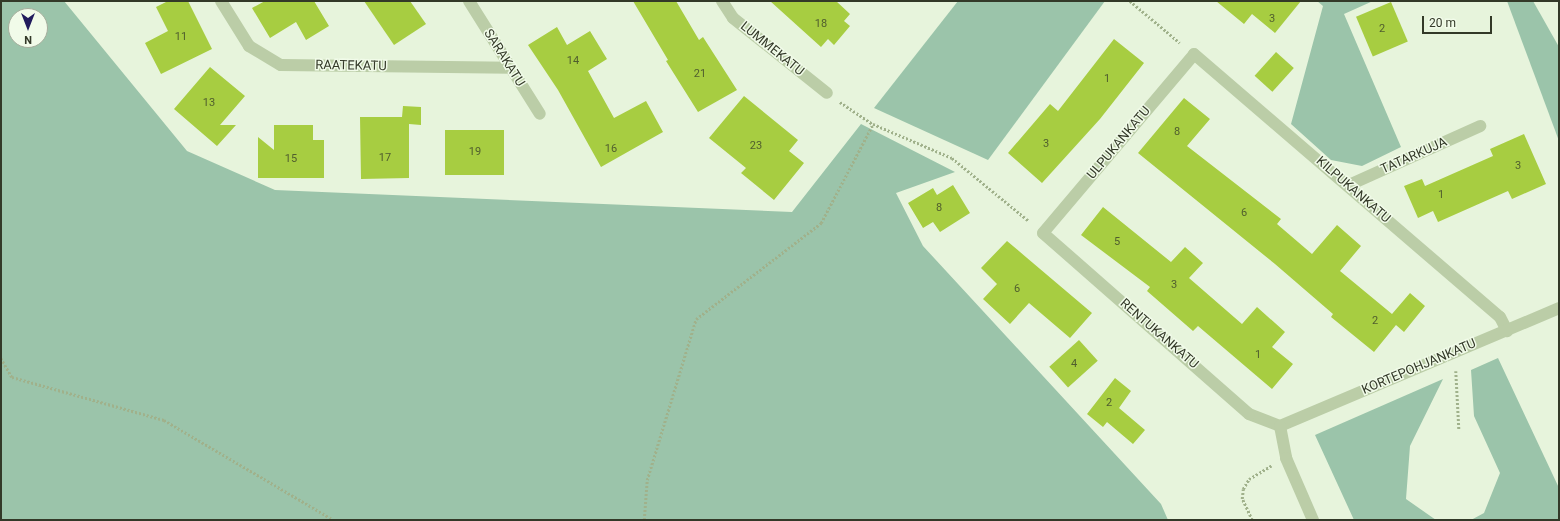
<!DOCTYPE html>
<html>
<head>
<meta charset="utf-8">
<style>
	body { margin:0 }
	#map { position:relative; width:1560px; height:521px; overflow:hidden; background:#e7f4dc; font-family:Roboto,sans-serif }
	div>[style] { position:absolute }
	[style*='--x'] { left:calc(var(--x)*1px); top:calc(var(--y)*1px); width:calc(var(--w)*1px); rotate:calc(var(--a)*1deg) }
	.green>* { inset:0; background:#9bc4aa }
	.building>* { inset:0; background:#a7cd41; transform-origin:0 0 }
	.path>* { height:2.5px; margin-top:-1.25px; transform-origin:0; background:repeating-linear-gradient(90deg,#a0b18b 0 2px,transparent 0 4px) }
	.minor>* { height:12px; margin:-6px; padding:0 6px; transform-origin:6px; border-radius:6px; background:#bbcda7 }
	span { translate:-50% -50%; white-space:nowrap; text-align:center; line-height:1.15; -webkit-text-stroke:3px #f1fbe9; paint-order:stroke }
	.number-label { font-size:11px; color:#505e2e }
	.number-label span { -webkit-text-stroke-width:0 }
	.street-label { font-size:13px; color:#333928 }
	.frame { position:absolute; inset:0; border:2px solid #333928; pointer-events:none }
	.north { position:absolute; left:8px; top:8px; width:40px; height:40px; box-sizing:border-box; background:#f1fbe9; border:1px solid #a5ad9c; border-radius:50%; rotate:180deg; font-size:11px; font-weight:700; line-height:16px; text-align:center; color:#333928 }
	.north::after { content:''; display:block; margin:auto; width:14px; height:18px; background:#211b5d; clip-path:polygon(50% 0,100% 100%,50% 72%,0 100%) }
	.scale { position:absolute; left:1422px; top:16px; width:70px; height:18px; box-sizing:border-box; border:2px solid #333928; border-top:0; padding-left:5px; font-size:12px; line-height:14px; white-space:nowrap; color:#333928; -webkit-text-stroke:3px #f1fbe9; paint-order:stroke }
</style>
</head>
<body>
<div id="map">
	<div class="green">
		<i style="clip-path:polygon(evenodd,1px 1px,64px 1px,187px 151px,275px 190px,792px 212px,861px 124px,955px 172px,896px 193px,923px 246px,1161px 504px,1168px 520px,1px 520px,1px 1px,16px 16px,40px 16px,40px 40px,16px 40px,16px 16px)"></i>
		<i style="clip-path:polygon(958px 1px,1105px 1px,988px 160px,874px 108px)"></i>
		<i style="clip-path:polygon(1317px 1px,1373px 1px,1344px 14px,1401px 147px,1362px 166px,1331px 160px,1291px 124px,1323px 6px)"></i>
		<i style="clip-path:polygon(1507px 1px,1533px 1px,1559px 47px,1559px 141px)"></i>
		<i style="clip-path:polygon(1498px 358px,1559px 488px,1559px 520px,1471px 520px,1484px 513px,1500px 473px,1474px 416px,1471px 370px)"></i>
		<i style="clip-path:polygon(1443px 379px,1410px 446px,1406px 499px,1436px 520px,1354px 520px,1315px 435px)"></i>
	</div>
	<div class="building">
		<i style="clip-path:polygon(168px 1px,188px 1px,212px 49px,161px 74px,145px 43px,168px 31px,156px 7px)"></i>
		<i style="clip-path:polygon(265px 1px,314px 1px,329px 26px,306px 40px,296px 22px,270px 38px,252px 8px)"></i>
		<i style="clip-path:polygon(364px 1px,410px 1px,426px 24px,394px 45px)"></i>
		<i style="clip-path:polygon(633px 1px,676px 1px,699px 40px,703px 37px,737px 90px,698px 112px,666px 61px,668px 60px)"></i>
		<i style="clip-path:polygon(770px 1px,836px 1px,850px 14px,844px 21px,850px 26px,834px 45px,828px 39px,821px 47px)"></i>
		<i style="clip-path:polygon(1216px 1px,1301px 1px,1275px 33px,1252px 14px,1244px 24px)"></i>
		<i style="left:1391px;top:2px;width:43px;height:38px;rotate:67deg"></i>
		<i style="clip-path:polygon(557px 27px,567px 45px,590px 31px,607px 59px,588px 71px,614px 118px,646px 101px,663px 132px,601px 167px,558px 90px,528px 45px)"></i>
		<i style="clip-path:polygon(1114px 39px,1144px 63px,1100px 119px,1042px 183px,1008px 153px,1050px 104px,1058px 111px)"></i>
		<i style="left:1276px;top:52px;width:24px;height:32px;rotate:42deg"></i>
		<i style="clip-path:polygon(210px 67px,245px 96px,220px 125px,236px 125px,217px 146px,174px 109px)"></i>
		<i style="clip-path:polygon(744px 96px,798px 140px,789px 151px,804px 163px,774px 200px,741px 173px,746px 168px,709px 138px)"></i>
		<i style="clip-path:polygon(1184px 98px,1210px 119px,1187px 146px,1281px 219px,1277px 224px,1312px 254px,1337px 225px,1361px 246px,1340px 271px,1392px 314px,1410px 293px,1425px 306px,1404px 332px,1396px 325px,1374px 352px,1331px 317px,1333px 314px,1275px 264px,1138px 153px)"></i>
		<i style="clip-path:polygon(403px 106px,421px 107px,421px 125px,409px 124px,409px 178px,361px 179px,360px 117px,402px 117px)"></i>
		<i style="clip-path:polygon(274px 125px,313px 125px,313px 140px,324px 140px,324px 178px,258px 178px,258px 137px,274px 150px)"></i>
		<i style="left:445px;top:130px;width:59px;height:45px"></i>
		<i style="clip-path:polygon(1524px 134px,1546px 184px,1512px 199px,1508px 191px,1438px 222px,1433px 211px,1418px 218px,1404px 186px,1422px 179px,1425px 186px,1493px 156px,1490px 149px)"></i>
		<i style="clip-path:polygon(953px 185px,970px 213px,940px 232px,933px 222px,923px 228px,908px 203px,933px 188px,937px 195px)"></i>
		<i style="clip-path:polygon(1103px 207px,1171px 262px,1185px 247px,1203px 263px,1189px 278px,1242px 324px,1257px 307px,1285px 332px,1272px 347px,1293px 364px,1272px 389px,1198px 326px,1193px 331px,1147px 291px,1150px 287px,1081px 235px)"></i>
		<i style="clip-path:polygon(1007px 241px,1092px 313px,1070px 338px,1029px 303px,1010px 324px,983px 299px,997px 284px,981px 268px)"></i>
		<i style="left:1079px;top:340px;width:28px;height:40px;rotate:48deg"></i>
		<i style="clip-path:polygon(1115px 378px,1131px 391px,1119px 408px,1145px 430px,1133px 444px,1107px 422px,1103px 427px,1087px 414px)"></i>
	</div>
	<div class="path">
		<i style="--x:1130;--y:1;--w:65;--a:40"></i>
		<i style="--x:840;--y:102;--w:40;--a:34"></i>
		<i style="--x:873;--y:124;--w:86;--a:23.3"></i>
		<i style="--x:952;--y:158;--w:99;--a:39.3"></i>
		<i style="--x:1;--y:358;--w:22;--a:60"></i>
		<i style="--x:12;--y:377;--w:158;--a:15.8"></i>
		<i style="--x:164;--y:420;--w:197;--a:30.5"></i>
		<i style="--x:1456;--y:371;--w:58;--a:87"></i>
		<i style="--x:644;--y:520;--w:40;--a:-85.7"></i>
		<i style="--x:647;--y:480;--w:168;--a:-73.1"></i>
		<i style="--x:696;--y:319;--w:158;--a:-37.5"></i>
		<i style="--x:821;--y:223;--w:112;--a:-62.3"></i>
		<i style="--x:1252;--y:520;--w:23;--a:-115"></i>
		<i style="--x:1242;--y:499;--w:10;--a:-84"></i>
		<i style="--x:1243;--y:489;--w:12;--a:-59"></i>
		<i style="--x:1249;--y:479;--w:26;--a:-31"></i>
	</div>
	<div class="minor">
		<i style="--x:221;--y:1;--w:53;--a:58.1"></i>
		<i style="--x:249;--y:46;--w:37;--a:31"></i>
		<i style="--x:281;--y:65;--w:230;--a:0.7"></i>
		<i style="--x:469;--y:1;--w:133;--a:57.9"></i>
		<i style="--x:722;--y:1;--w:20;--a:57"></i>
		<i style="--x:733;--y:18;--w:120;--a:38.6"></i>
		<i style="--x:1349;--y:185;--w:144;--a:-24.2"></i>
		<i style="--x:1280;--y:426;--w:33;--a:-159"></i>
		<i style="--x:1249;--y:414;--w:274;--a:-138.7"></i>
		<i style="--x:1043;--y:233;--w:234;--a:-49.8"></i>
		<i style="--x:1194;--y:54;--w:403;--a:40.7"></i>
		<i style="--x:1500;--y:317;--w:16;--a:63"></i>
		<i style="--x:1280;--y:426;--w:303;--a:-22.9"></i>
		<i style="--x:1280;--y:426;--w:33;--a:79"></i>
		<i style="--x:1286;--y:458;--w:68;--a:66.5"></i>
	</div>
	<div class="number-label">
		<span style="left:1272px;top:19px">3</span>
		<span style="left:821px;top:24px">18</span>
		<span style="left:1382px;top:29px">2</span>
		<span style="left:181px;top:37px">11</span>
		<span style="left:573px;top:61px">14</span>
		<span style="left:700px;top:74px">21</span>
		<span style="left:1107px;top:79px">1</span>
		<span style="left:209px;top:103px">13</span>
		<span style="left:1177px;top:132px">8</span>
		<span style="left:1046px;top:144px">3</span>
		<span style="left:756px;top:146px">23</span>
		<span style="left:611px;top:149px">16</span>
		<span style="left:475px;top:152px">19</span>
		<span style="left:385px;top:158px">17</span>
		<span style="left:291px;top:159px">15</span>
		<span style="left:1518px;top:166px">3</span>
		<span style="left:1441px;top:195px">1</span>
		<span style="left:939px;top:208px">8</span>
		<span style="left:1244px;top:213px">6</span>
		<span style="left:1117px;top:242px">5</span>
		<span style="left:1174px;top:285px">3</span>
		<span style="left:1017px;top:289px">6</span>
		<span style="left:1375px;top:321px">2</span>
		<span style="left:1258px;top:355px">1</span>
		<span style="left:1074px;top:364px">4</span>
		<span style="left:1109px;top:403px">2</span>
	</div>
	<div class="street-label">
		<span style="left:772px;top:49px;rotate:39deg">LUMMEKATU</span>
		<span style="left:504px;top:58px;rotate:58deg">SARAKATU</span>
		<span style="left:351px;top:66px;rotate:1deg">RAATEKATU</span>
		<span style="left:1119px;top:143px;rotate:-50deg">ULPUKANKATU</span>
		<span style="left:1414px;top:156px;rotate:-24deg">TATARKUJA</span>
		<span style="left:1353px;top:190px;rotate:41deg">KILPUKANKATU</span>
		<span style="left:1159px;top:334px;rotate:41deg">RENTUKANKATU</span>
		<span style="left:1419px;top:367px;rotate:-23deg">KORTEPOHJANKATU</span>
	</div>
	<div class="frame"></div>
	<div class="north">N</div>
	<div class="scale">20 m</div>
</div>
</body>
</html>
